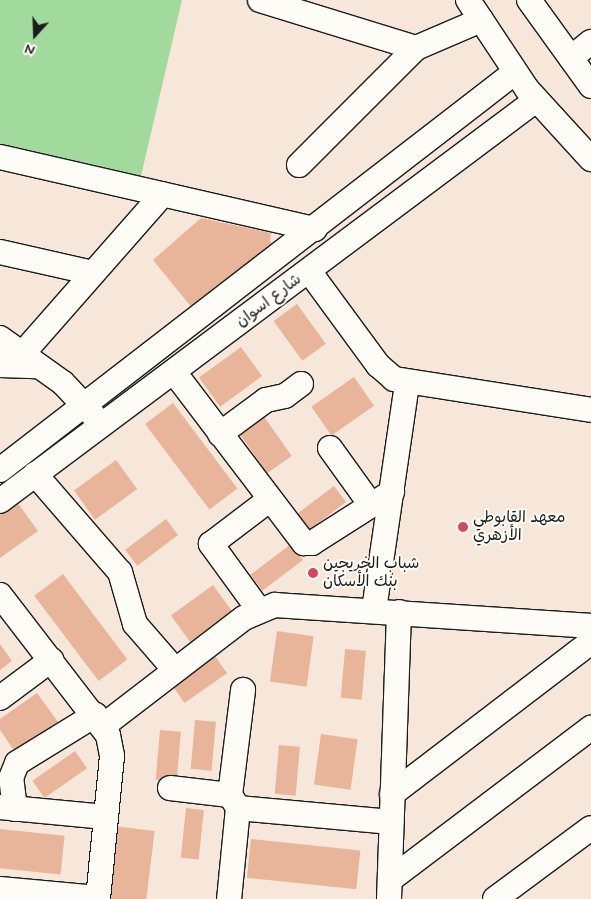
<!DOCTYPE html>
<html>
<head>
<meta charset="utf-8">
<style>
	body { margin:0 }
	#map { position:relative; width:591px; height:899px; overflow:hidden; background:#f7e7db; font-family:Mynerve,"Playpen Sans Arabic",sans-serif }
	div>[style] { position:absolute }
	[style*='--x'] { left:calc(var(--x)*1px); top:calc(var(--y)*1px); width:calc(var(--w)*1px); rotate:calc(var(--a)*1deg) }
	.green>* { inset:0; background:#a2d99d }
	.building>* { inset:0; background:#e8b59a; transform-origin:0 0 }
	.roads { filter:drop-shadow(1px 0 #1c1c1c) drop-shadow(-1px 0 #1c1c1c) drop-shadow(0 1px #1c1c1c) drop-shadow(0 -1px #1c1c1c) }
	.minor>* { height:24px; margin:-12px; padding:0 12px; transform-origin:12px; border-radius:12px; background:#fdfcf7 }
	.dots>* { width:14px; height:14px; translate:-50% -50%; box-sizing:border-box; border:2px solid #fdfcf7; border-radius:50% }
	span { translate:-50% -50%; white-space:nowrap; text-align:center; line-height:1.15; -webkit-text-stroke:4px #fdfcf7; paint-order:stroke }
	.street-label { font-size:16px; color:#1c1c1c }
	.poi-label { font-size:16px; color:#1c1c1c }
	.left { translate:0 -50%; text-align:left }
	.north { position:absolute; left:10px; top:10px; width:50px; height:50px; -webkit-text-stroke:4px #fdfcf7; paint-order:stroke; rotate:200deg; font-size:14px; font-weight:700; line-height:20px; text-align:center; color:#1c1c1c }
	.north::after { content:''; display:block; margin:auto; width:18px; height:22px; background:#1c1c1c; clip-path:polygon(50% 0,100% 100%,50% 72%,0 100%) }
</style>
</head>
<body>
<div id="map">
	<div class="green">
		<i style="clip-path:polygon(0 0,182px 0,141px 176px,0 144px)"></i>
	</div>
	<div class="building">
		<i style="clip-path:polygon(201px 218px,271px 233px,270px 241px,275px 249px,192px 308px,153px 260px)"></i>
		<i style="left:297px;top:304px;width:49px;height:29px;rotate:54deg"></i>
		<i style="left:241px;top:347px;width:36px;height:52px;rotate:54deg"></i>
		<i style="left:354px;top:377px;width:35px;height:52px;rotate:55deg"></i>
		<i style="left:173px;top:403px;width:107px;height:35px;rotate:53deg"></i>
		<i style="left:263px;top:415px;width:50px;height:30px;rotate:55deg"></i>
		<i style="left:116px;top:460px;width:36px;height:52px;rotate:54deg"></i>
		<i style="left:334px;top:486px;width:20px;height:52px;rotate:53deg"></i>
		<i style="clip-path:polygon(17px 502px,38px 531px,0 558px,0 514px)"></i>
		<i style="left:166px;top:519px;width:20px;height:51px;rotate:53deg"></i>
		<i style="left:291px;top:544px;width:20px;height:51px;rotate:53deg"></i>
		<i style="left:63px;top:574px;width:107px;height:36px;rotate:53deg"></i>
		<i style="left:213px;top:585px;width:36px;height:52px;rotate:54deg"></i>
		<i style="left:277px;top:631px;width:37px;height:51px;rotate:8deg"></i>
		<i style="clip-path:polygon(0 644px,12px 661px,0 670px)"></i>
		<i style="left:345px;top:649px;width:21px;height:49px;rotate:5deg"></i>
		<i style="left:215px;top:656px;width:21px;height:52px;rotate:55deg"></i>
		<i style="clip-path:polygon(37px 693px,58px 722px,15px 752px,0 730px,0 719px)"></i>
		<i style="left:195px;top:720px;width:21px;height:49px;rotate:5deg"></i>
		<i style="left:160px;top:730px;width:21px;height:50px;rotate:5deg"></i>
		<i style="left:321px;top:734px;width:37px;height:51px;rotate:8deg"></i>
		<i style="left:279px;top:745px;width:21px;height:49px;rotate:5deg"></i>
		<i style="left:75px;top:751px;width:21px;height:52px;rotate:55deg"></i>
		<i style="left:186px;top:808px;width:18px;height:50px;rotate:6deg"></i>
		<i style="left:113px;top:826px;width:42px;height:74px;rotate:7deg"></i>
		<i style="left:0;top:829px;width:65px;height:39px;rotate:6deg"></i>
		<i style="left:251px;top:839px;width:110px;height:39px;rotate:6deg"></i>
	</div>
	<div class="roads">
		<div class="minor">
			<i style="--x:260;--y:0;--w:163;--a:17.1"></i>
			<i style="--x:468;--y:0;--w:107;--a:56.5"></i>
			<i style="--x:527;--y:89;--w:95;--a:47.6"></i>
			<i style="--x:529;--y:0;--w:106;--a:54.2"></i>
			<i style="--x:571;--y:58;--w:26;--a:-39"></i>
			<i style="--x:0;--y:157;--w:323;--a:12.9"></i>
			<i style="--x:299;--y:165;--w:165;--a:-45"></i>
			<i style="--x:416;--y:48;--w:71;--a:-23.3"></i>
			<i style="--x:0;--y:252;--w:95;--a:12.7"></i>
			<i style="--x:309;--y:271;--w:117;--a:53.7"></i>
			<i style="--x:378;--y:365;--w:21;--a:41"></i>
			<i style="--x:394;--y:379;--w:199;--a:8.9"></i>
			<i style="--x:0;--y:338;--w:77;--a:35.5"></i>
			<i style="--x:63;--y:383;--w:45;--a:46.8"></i>
			<i style="--x:24;--y:352;--w:210;--a:-48.7"></i>
			<i style="--x:0;--y:365;--w:37;--a:2"></i>
			<i style="--x:174;--y:372;--w:215;--a:52.8"></i>
			<i style="--x:304;--y:543;--w:8;--a:0"></i>
			<i style="--x:312;--y:543;--w:95;--a:-32.5"></i>
			<i style="--x:220;--y:434;--w:57;--a:-36.5"></i>
			<i style="--x:266;--y:400;--w:19;--a:-12"></i>
			<i style="--x:285;--y:396;--w:20;--a:-37"></i>
			<i style="--x:330;--y:448;--w:70;--a:54.3"></i>
			<i style="--x:0;--y:470;--w:649;--a:-37.68"></i>
			<i style="--x:35;--y:474;--w:130;--a:49.1"></i>
			<i style="--x:120;--y:572;--w:54;--a:73.9"></i>
			<i style="--x:135;--y:624;--w:61;--a:49"></i>
			<i style="--x:0;--y:501;--w:669;--a:-36.8"></i>
			<i style="--x:0;--y:595;--w:177;--a:52.4"></i>
			<i style="--x:108;--y:735;--w:21;--a:79"></i>
			<i style="--x:112;--y:756;--w:144;--a:95.6"></i>
			<i style="--x:259;--y:610;--w:82;--a:-126"></i>
			<i style="--x:211;--y:544;--w:73;--a:-37.2"></i>
			<i style="--x:374;--y:610;--w:229;--a:-81.7"></i>
			<i style="--x:0;--y:698;--w:64;--a:-36.7"></i>
			<i style="--x:103;--y:726;--w:178;--a:-37.5"></i>
			<i style="--x:244;--y:618;--w:34;--a:-23"></i>
			<i style="--x:275;--y:605;--w:317;--a:3.8"></i>
			<i style="--x:170;--y:788;--w:60;--a:6.7"></i>
			<i style="--x:230;--y:795;--w:15;--a:58"></i>
			<i style="--x:238;--y:808;--w:91;--a:95.6"></i>
			<i style="--x:392;--y:794;--w:250;--a:-37.4"></i>
			<i style="--x:230;--y:795;--w:106;--a:-82.9"></i>
			<i style="--x:0;--y:807;--w:106;--a:5.4"></i>
			<i style="--x:238;--y:808;--w:154;--a:5.2"></i>
			<i style="--x:15;--y:809;--w:31;--a:-97"></i>
			<i style="--x:11;--y:778;--w:16;--a:-68"></i>
			<i style="--x:17;--y:763;--w:92;--a:-31.6"></i>
			<i style="--x:391;--y:879;--w:251;--a:-37.1"></i>
			<i style="--x:0;--y:889;--w:98;--a:5.2"></i>
			<i style="--x:389;--y:899;--w:287;--a:-88"></i>
			<i style="--x:495;--y:899;--w:119;--a:-36.5"></i>
		</div>
	</div>
	<div class="dots">
		<i style="left:463px;top:527px;background:#d1495b"></i>
		<i style="left:313px;top:573px;background:#d1495b"></i>
	</div>
	<div class="street-label">
		<span style="left:269px;top:301px;rotate:-37deg">شارع اسوان</span>
	</div>
	<div class="poi-label">
		<span class="left" style="left:473px;top:527px">معهد القابوطي<br>الأزهري</span>
		<span class="left" style="left:323px;top:573px">شباب الخريجين<br>بنك الأسكان</span>
	</div>
	<div class="north">N</div>
</div>
</body>
</html>
